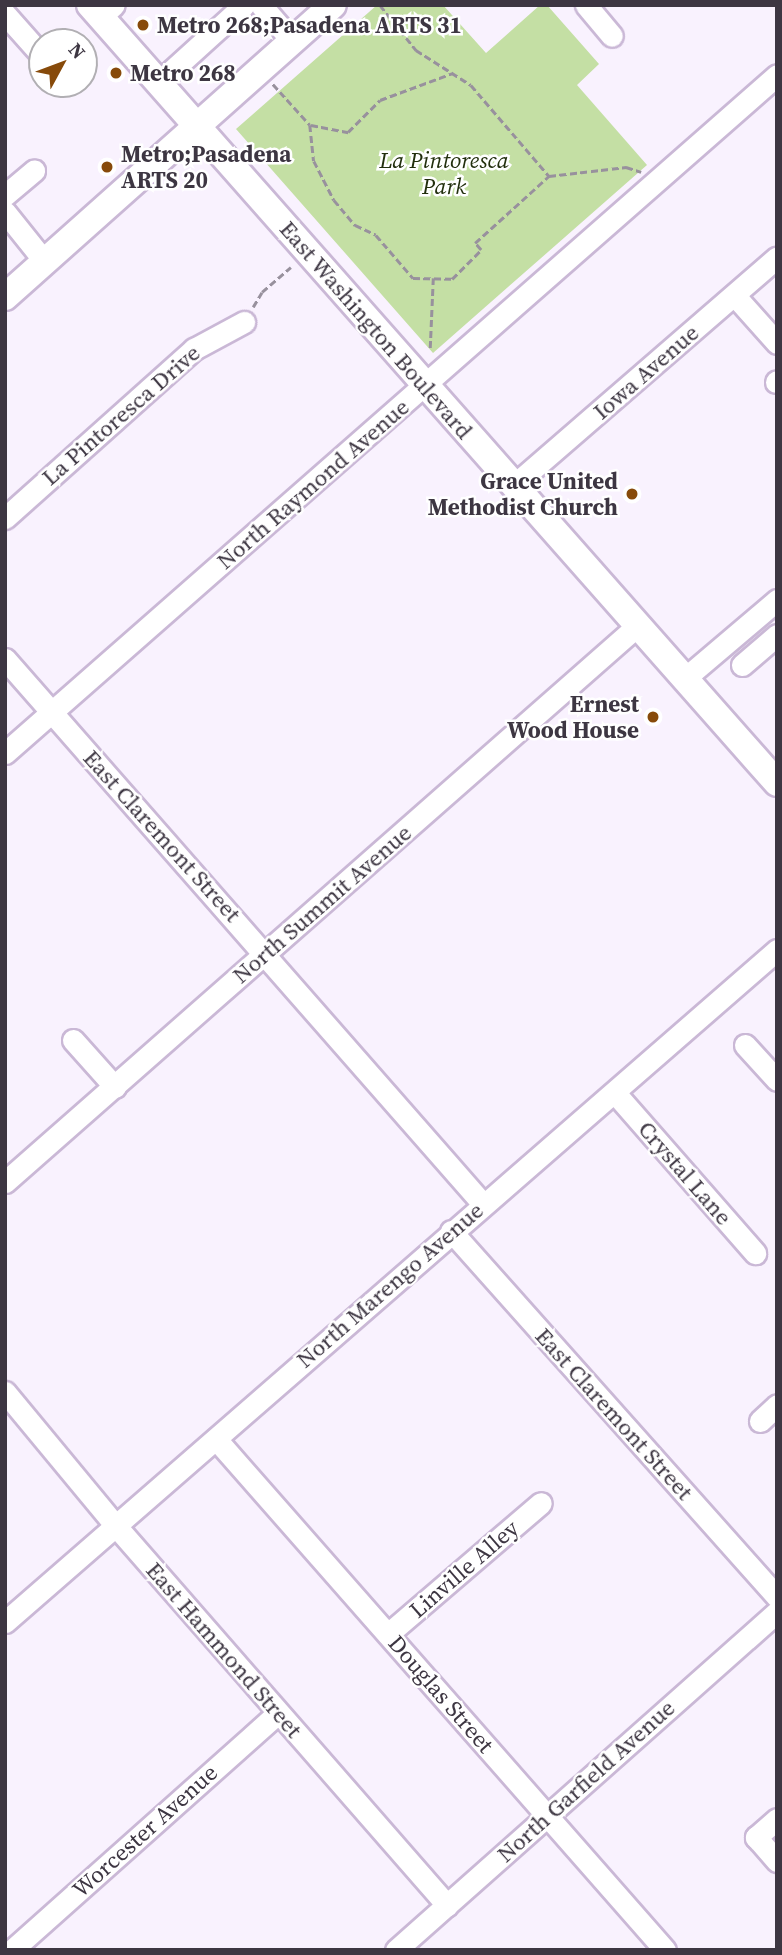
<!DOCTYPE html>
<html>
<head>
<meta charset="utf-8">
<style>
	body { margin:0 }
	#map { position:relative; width:782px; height:1955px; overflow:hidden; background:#f9f2fe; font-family:"Source Serif 4",serif }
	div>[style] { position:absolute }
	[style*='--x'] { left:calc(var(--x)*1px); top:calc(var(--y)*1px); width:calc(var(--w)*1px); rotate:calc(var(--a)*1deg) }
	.green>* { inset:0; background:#c4dfa4 }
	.path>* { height:2.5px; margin-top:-1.25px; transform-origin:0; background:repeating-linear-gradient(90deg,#98919d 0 7px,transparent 0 10.5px) }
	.roads { filter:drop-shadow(2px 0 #cab8d6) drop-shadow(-2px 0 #cab8d6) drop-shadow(0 2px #cab8d6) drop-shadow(0 -2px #cab8d6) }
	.minor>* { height:21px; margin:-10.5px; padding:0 10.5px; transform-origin:10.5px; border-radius:10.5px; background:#fff }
	.major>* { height:26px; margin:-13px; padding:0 13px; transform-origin:13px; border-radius:13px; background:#fff }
	.dots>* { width:19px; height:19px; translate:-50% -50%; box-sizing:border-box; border:4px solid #fff; border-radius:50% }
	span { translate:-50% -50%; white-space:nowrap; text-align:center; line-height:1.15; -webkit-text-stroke:5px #fff; paint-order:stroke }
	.poi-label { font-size:23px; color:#3d3642; font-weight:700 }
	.left { translate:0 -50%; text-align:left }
	.right { translate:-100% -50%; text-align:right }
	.park-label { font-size:23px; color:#222f0d; font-style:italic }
	.street-label { font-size:23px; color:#3d3642 }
	.frame { position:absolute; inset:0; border:7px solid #3d3642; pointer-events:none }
	.north { position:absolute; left:28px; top:28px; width:70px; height:70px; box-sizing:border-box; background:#fff; border:2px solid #b1afb3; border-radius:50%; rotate:49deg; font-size:19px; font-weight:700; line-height:28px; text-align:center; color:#3d3642 }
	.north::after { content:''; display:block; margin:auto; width:24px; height:32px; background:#874a0a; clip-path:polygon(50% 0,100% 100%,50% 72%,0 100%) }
</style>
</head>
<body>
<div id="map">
	<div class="green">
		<i style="clip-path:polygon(377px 5px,443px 5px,486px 53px,540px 5px,547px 5px,599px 64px,577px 85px,647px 165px,433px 353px,236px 129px)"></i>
	</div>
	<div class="path">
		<i style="--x:380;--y:5;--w:58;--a:51.3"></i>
		<i style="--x:416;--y:50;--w:65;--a:32.5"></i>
		<i style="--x:471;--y:85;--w:120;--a:49.4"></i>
		<i style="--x:549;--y:176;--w:78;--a:-6.7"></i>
		<i style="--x:626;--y:167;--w:16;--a:18"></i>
		<i style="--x:273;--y:84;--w:55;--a:47.9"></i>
		<i style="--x:310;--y:125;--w:36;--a:84"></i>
		<i style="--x:314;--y:161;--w:44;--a:62.9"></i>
		<i style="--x:334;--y:200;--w:33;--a:50"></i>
		<i style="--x:355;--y:225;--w:23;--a:25"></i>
		<i style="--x:376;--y:235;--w:57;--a:49.3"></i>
		<i style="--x:413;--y:278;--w:39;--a:1"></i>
		<i style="--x:452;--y:279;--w:41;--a:-45"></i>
		<i style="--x:481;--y:250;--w:9;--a:-131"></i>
		<i style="--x:475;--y:243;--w:100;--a:-42.2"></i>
		<i style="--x:311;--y:125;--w:38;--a:11"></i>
		<i style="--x:348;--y:132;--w:45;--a:-45"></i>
		<i style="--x:380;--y:100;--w:78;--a:-20.3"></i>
		<i style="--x:253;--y:307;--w:17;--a:-59"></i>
		<i style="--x:262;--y:292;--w:38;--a:-41"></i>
		<i style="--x:430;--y:348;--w:70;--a:-87.5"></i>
	</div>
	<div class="roads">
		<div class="minor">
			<i style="--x:261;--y:5;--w:49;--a:49.1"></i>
			<i style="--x:586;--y:5;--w:40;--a:50"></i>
			<i style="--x:5;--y:14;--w:48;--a:48.4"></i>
			<i style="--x:100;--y:17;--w:18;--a:-41"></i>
			<i style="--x:158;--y:83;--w:116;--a:-42.2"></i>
			<i style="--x:5;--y:195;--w:38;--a:-40"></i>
			<i style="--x:5;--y:212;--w:64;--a:51.3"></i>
			<i style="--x:735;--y:296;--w:63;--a:48.2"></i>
			<i style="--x:776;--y:382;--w:1;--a:-45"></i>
			<i style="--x:513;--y:486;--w:349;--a:-40.9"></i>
			<i style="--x:5;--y:518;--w:254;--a:-41.8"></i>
			<i style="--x:194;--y:349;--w:57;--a:-28.4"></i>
			<i style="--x:5;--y:659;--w:724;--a:48.75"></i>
			<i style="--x:742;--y:665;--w:46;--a:-40.6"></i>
			<i style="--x:684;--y:679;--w:122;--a:-40.3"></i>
			<i style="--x:5;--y:753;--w:1027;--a:-41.29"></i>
			<i style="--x:73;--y:1040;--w:63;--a:48.2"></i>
			<i style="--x:745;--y:1045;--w:47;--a:47.6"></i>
			<i style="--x:615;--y:1093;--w:213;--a:48.8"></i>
			<i style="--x:5;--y:1182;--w:842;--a:-41.34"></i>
			<i style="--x:451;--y:1231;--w:490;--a:48.3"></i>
			<i style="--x:5;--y:1392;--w:173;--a:50.4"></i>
			<i style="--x:115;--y:1525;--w:505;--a:48.86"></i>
			<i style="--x:760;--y:1421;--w:23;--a:-43"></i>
			<i style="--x:216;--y:1439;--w:680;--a:48.7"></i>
			<i style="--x:5;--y:1622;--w:1024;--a:-41.04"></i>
			<i style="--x:388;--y:1634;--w:201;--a:-40.6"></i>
			<i style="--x:777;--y:1819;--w:28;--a:139"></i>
			<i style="--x:756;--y:1837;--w:32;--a:49"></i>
			<i style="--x:12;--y:1950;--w:356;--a:-41.7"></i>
			<i style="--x:396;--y:1950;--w:509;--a:-41.58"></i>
		</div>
		<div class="major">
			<i style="--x:90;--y:5;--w:1038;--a:48.55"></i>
			<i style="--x:5;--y:297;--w:439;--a:-41.7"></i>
		</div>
	</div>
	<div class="dots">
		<i style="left:143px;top:25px;background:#874a0a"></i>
		<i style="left:116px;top:73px;background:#874a0a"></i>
		<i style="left:107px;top:167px;background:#874a0a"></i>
		<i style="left:632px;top:494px;background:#874a0a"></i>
		<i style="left:653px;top:717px;background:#874a0a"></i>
	</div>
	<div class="poi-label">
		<span class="left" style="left:157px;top:25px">Metro 268;Pasadena ARTS 31</span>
		<span class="left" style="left:130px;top:73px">Metro 268</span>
		<span class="left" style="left:121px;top:167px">Metro;Pasadena<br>ARTS 20</span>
		<span class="right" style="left:618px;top:494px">Grace United<br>Methodist Church</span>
		<span class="right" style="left:639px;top:717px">Ernest<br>Wood House</span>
	</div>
	<div class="park-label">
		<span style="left:444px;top:173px">La Pintoresca<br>Park</span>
	</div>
	<div class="street-label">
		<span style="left:376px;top:330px;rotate:49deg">East Washington Boulevard</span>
		<span style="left:646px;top:372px;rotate:-41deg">Iowa Avenue</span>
		<span style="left:121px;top:415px;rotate:-41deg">La Pintoresca Drive</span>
		<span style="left:313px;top:484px;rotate:-41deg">North Raymond Avenue</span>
		<span style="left:162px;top:836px;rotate:48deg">East Claremont Street</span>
		<span style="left:322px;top:904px;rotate:-41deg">North Summit Avenue</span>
		<span style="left:685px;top:1173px;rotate:49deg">Crystal Lane</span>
		<span style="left:390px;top:1285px;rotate:-41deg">North Marengo Avenue</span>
		<span style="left:614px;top:1414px;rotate:48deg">East Claremont Street</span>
		<span style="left:464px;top:1569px;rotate:-41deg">Linville Alley</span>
		<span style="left:224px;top:1650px;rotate:49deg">East Hammond Street</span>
		<span style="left:441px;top:1694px;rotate:49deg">Douglas Street</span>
		<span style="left:586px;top:1781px;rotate:-42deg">North Garfield Avenue</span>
		<span style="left:145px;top:1831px;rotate:-42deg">Worcester Avenue</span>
	</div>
	<div class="frame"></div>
	<div class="north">N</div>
</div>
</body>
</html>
